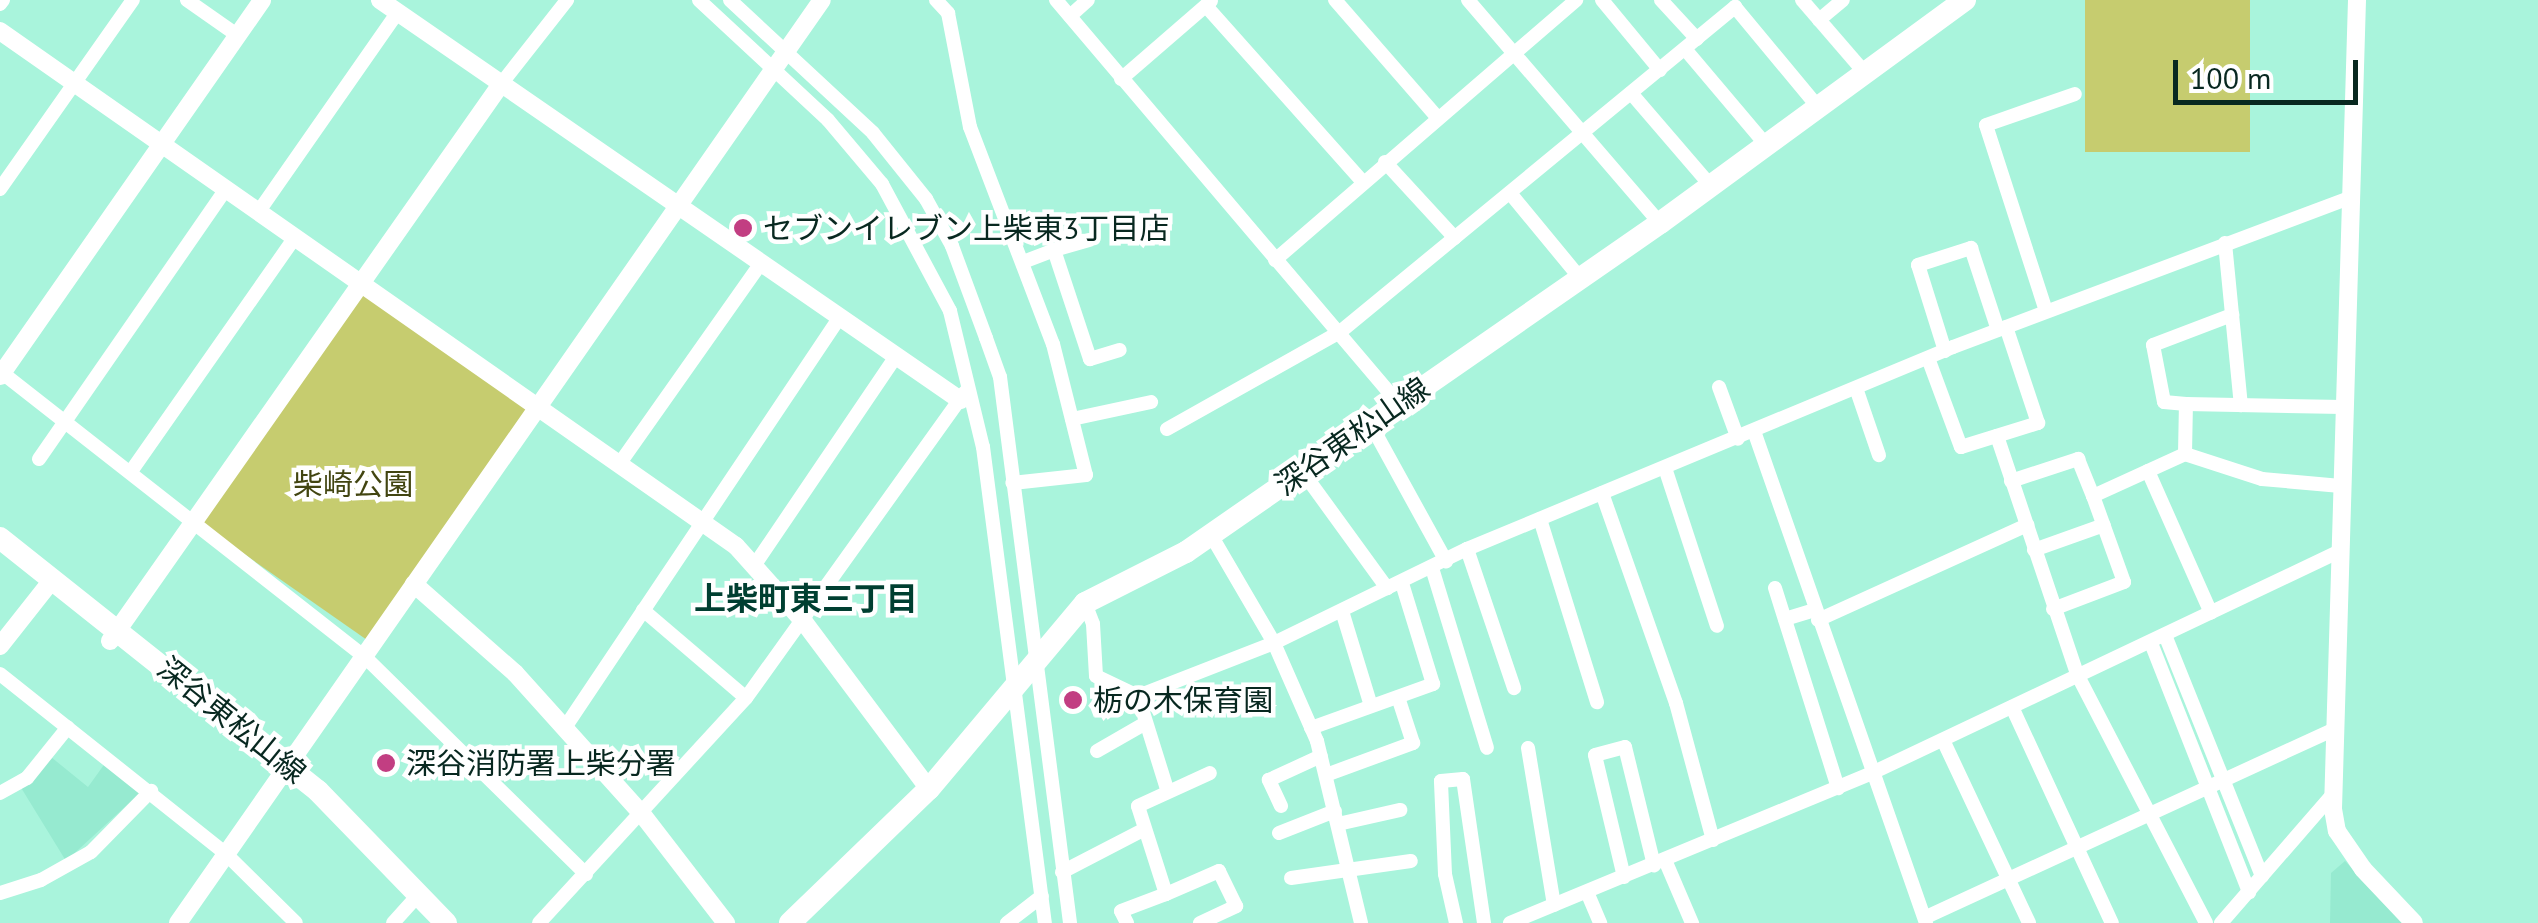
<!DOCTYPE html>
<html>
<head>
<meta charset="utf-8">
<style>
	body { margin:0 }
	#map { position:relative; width:2538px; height:923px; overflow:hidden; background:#a9f4dc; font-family:"PT Sans","Noto Sans JP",sans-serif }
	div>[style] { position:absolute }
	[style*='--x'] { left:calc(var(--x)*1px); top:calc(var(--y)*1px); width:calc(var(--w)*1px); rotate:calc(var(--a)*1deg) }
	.built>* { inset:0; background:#96ead0 }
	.green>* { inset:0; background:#c6cc6f; transform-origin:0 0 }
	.minor>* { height:14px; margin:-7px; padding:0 7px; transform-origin:7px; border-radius:7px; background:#fff }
	.tertiary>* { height:18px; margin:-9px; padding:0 9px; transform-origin:9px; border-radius:9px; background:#fff }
	.primary>* { height:22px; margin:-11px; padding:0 11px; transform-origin:11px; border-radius:11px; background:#fff }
	.dots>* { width:28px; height:28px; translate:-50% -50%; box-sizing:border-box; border:5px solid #fff; border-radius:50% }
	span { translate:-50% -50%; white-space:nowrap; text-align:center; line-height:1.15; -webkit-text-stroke:9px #fff; paint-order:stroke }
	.poi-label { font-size:30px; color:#082820 }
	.left { translate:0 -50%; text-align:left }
	.street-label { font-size:30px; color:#082820 }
	.park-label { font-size:30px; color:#424511 }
	.neighbourhood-label { font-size:32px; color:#003f31; font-weight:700 }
	.scale { position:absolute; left:2173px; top:60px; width:185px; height:45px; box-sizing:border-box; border:5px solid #082820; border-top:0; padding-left:12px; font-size:30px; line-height:35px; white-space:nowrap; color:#082820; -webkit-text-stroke:8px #fff; paint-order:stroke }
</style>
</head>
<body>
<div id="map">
	<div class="built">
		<i style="clip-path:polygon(51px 757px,88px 787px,106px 762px,140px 793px,66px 861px,20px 786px)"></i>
		<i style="clip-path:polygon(2345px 861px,2403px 923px,2330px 923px,2331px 873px)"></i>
	</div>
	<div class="green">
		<i style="left:2085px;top:0;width:165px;height:152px"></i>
		<i style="left:361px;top:283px;width:215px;height:289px;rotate:35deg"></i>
	</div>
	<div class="minor">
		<i style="--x:187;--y:0;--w:61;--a:35"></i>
		<i style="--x:699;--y:0;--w:176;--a:42.9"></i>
		<i style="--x:828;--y:120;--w:84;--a:49.8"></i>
		<i style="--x:882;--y:184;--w:144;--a:61.8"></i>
		<i style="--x:950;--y:311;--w:140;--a:76.4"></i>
		<i style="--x:983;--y:447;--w:480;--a:82.6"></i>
		<i style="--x:730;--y:0;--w:195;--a:42.9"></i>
		<i style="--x:873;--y:133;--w:85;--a:51.2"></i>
		<i style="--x:926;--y:199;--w:54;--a:61"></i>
		<i style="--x:952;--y:246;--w:98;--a:69.7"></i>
		<i style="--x:986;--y:338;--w:41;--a:70.3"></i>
		<i style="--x:1000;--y:377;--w:550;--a:82.69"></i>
		<i style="--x:936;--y:0;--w:18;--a:47"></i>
		<i style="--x:948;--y:13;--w:116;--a:79.1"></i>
		<i style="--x:970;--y:127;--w:232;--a:69.1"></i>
		<i style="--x:1053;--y:344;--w:135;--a:75.9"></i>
		<i style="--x:1086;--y:475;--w:74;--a:173.8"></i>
		<i style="--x:1056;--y:0;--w:529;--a:49.68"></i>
		<i style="--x:1335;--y:0;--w:155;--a:48.9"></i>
		<i style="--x:1468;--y:0;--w:294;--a:49.3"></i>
		<i style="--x:1602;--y:0;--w:91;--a:50.4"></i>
		<i style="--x:1661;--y:0;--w:53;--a:47.3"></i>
		<i style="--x:1802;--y:0;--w:96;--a:49.2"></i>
		<i style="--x:0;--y:4;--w:5;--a:-53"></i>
		<i style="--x:1206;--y:6;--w:234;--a:48.3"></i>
		<i style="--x:1070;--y:16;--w:24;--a:-42"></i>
		<i style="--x:1819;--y:20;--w:31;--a:-40"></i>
		<i style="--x:1685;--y:49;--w:127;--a:49.8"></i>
		<i style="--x:1121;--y:79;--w:119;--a:-40.9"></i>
		<i style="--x:501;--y:84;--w:107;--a:-51.8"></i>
		<i style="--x:1631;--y:93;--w:123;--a:49.3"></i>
		<i style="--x:1385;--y:162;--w:103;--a:47.4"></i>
		<i style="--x:0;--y:189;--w:231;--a:-54.9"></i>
		<i style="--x:1510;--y:193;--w:110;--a:50.5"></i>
		<i style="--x:259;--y:211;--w:243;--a:-55.1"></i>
		<i style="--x:1089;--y:240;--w:36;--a:164"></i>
		<i style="--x:1054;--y:250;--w:115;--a:71.7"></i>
		<i style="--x:1090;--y:359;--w:31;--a:-17"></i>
		<i style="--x:2225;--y:243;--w:163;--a:84.4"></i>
		<i style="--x:1275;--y:260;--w:398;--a:-40.8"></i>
		<i style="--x:1023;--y:262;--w:33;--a:-21"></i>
		<i style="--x:2046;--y:311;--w:195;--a:-107.9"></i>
		<i style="--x:1986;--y:125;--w:94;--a:-19.2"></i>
		<i style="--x:1945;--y:351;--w:90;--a:-107.4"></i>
		<i style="--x:1918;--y:265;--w:56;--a:-17.8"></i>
		<i style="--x:1971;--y:248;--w:86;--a:71.8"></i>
		<i style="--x:1928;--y:358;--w:95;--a:69.7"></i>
		<i style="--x:1961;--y:447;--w:81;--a:-17.3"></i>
		<i style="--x:2038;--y:423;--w:101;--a:-108.4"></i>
		<i style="--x:0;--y:371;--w:464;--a:38.1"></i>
		<i style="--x:365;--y:657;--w:310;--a:44.5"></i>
		<i style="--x:1719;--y:387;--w:55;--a:69.9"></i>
		<i style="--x:1856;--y:388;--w:71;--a:71.1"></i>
		<i style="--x:2186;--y:404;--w:22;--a:-175"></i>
		<i style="--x:2164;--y:402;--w:58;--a:-100.9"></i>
		<i style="--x:2153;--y:345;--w:85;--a:-20.8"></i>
		<i style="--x:1072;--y:419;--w:81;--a:-12.1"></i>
		<i style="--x:1370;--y:423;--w:158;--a:61.2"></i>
		<i style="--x:1167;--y:429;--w:198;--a:-29.3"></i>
		<i style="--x:1340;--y:332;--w:512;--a:-39.45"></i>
		<i style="--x:1735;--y:7;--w:131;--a:50.3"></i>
		<i style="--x:1754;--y:431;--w:521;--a:70.73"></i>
		<i style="--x:1997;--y:436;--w:253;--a:71.4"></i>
		<i style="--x:2078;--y:676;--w:278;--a:62.6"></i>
		<i style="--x:2185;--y:454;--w:50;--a:-88.9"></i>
		<i style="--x:2186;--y:404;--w:157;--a:1.1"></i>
		<i style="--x:39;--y:459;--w:328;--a:-55.3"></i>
		<i style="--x:620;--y:463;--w:245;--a:-54.8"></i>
		<i style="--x:132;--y:470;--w:284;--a:-55"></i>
		<i style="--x:1302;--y:471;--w:145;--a:54"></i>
		<i style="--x:1666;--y:471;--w:163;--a:71.8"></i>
		<i style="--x:2148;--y:471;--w:155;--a:66.1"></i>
		<i style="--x:2011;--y:481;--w:71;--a:-18.2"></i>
		<i style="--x:2078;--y:459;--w:40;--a:68"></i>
		<i style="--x:2093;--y:496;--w:101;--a:-24.5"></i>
		<i style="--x:2185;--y:454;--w:81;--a:18"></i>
		<i style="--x:2262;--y:479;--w:79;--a:5.1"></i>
		<i style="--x:1602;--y:493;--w:223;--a:70.6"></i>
		<i style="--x:1676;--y:703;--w:142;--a:74.9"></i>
		<i style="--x:1540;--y:519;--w:192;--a:72.7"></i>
		<i style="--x:1211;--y:535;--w:125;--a:59.7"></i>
		<i style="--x:1274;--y:643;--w:107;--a:66.3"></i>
		<i style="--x:1317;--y:741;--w:187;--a:76.4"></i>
		<i style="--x:1467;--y:549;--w:147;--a:71.3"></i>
		<i style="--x:2034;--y:550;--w:74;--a:-19.7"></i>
		<i style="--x:756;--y:563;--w:250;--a:-55.9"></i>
		<i style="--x:1432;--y:568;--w:188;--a:73"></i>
		<i style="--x:1775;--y:588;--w:210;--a:72.5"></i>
		<i style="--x:1085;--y:603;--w:22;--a:69"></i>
		<i style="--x:1093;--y:624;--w:52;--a:86.7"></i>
		<i style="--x:1096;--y:676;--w:47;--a:25.5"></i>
		<i style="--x:1138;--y:696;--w:97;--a:72.7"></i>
		<i style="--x:2053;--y:609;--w:76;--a:-20.8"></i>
		<i style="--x:2124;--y:582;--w:91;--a:-109.8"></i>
		<i style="--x:643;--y:610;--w:135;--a:40.5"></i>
		<i style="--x:1342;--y:611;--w:99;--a:73"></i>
		<i style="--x:1785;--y:619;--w:31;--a:-17"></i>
		<i style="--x:1818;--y:620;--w:230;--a:-24.4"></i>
		<i style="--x:2165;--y:635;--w:260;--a:68.1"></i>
		<i style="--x:2151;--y:643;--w:268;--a:68.5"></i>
		<i style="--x:0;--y:674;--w:289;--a:38.5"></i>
		<i style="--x:226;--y:854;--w:98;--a:44.6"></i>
		<i style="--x:1138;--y:696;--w:146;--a:-21.3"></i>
		<i style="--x:1274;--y:643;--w:215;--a:-26"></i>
		<i style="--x:1467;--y:549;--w:526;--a:-22.57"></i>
		<i style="--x:1953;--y:347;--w:424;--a:-20.6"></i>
		<i style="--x:2012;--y:707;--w:238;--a:65.2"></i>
		<i style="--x:1311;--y:728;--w:130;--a:-19.8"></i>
		<i style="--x:1433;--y:684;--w:106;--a:-107.1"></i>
		<i style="--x:564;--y:729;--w:496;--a:-56.2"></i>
		<i style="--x:1943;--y:740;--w:202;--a:64.8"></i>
		<i style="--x:1528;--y:748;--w:159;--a:80.6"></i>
		<i style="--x:1097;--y:751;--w:54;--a:-29.9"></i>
		<i style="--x:1326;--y:775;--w:93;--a:-20.2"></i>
		<i style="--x:1413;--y:743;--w:48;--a:-108.1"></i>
		<i style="--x:0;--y:793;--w:31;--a:-29"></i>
		<i style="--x:27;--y:778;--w:65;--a:-51.2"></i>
		<i style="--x:1281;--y:806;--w:29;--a:-115"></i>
		<i style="--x:1269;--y:780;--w:57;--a:-24.8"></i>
		<i style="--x:1338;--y:824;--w:64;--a:-12.7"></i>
		<i style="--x:1279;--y:833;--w:60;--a:-21.4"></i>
		<i style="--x:1665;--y:860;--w:69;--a:66.8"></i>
		<i style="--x:1062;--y:872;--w:91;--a:-27.4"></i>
		<i style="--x:1624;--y:877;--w:125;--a:-103.4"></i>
		<i style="--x:1595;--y:755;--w:31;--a:-15"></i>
		<i style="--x:1625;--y:747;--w:122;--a:76.2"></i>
		<i style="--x:1291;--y:878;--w:121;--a:-8.1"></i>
		<i style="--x:1587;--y:892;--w:34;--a:67"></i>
		<i style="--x:0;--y:893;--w:43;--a:-17.6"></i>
		<i style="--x:41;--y:880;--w:57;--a:-29.2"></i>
		<i style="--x:91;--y:852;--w:86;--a:-45.5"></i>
		<i style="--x:1926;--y:917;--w:448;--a:-24.7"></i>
		<i style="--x:393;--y:923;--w:40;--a:-48"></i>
		<i style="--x:539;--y:923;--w:306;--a:-47.4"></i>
		<i style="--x:746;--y:698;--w:376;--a:-54.4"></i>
		<i style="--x:1007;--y:923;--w:44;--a:-37.6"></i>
		<i style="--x:1127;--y:923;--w:13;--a:-117"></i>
		<i style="--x:1121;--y:911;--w:48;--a:-20.7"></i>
		<i style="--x:1200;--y:923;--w:40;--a:-25"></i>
		<i style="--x:1236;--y:906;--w:39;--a:-116"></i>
		<i style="--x:1219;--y:871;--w:58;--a:156.5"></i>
		<i style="--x:1166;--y:894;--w:92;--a:-107.7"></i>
		<i style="--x:1138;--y:806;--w:79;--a:-24.6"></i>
		<i style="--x:1456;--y:923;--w:50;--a:-102.7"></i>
		<i style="--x:1445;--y:874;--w:93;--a:-92.5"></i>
		<i style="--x:1441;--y:781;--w:22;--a:-5"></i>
		<i style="--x:1463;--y:779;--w:146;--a:81.7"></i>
		<i style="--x:1510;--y:923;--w:392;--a:-22.5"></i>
		<i style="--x:1872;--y:773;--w:516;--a:-25.37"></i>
		<i style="--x:2221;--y:923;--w:171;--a:-49"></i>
	</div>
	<div class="tertiary">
		<i style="--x:380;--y:0;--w:705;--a:34.59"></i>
		<i style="--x:2357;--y:0;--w:809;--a:91.7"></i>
		<i style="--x:2333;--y:809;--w:22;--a:80"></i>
		<i style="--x:2337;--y:831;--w:46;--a:55.6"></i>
		<i style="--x:2363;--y:869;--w:74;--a:46.6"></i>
		<i style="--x:0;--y:31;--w:898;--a:34.98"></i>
		<i style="--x:736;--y:546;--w:102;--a:48.2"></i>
		<i style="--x:804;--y:622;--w:209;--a:53.2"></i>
		<i style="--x:0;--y:376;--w:458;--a:-55.1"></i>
		<i style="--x:414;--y:584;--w:135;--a:41.4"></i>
		<i style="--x:515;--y:673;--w:190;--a:48"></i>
		<i style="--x:642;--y:814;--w:138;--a:52.4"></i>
		<i style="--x:110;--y:641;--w:681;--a:-54.93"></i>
		<i style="--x:0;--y:646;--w:85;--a:-51.7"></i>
		<i style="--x:178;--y:923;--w:1125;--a:-55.1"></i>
	</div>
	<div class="primary">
		<i style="--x:0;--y:538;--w:406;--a:38.5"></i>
		<i style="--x:318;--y:791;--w:184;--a:45.9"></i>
		<i style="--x:790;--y:923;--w:193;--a:-44"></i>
		<i style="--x:929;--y:789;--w:243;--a:-50"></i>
		<i style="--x:1085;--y:603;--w:113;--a:-26.8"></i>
		<i style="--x:1186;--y:552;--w:577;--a:-34.76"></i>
		<i style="--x:1660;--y:223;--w:378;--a:-36.2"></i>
	</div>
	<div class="dots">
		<i style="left:743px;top:228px;background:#c23e82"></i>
		<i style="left:1073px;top:700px;background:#c23e82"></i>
		<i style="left:386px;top:763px;background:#c23e82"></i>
	</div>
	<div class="poi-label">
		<span class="left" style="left:763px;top:228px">セブンイレブン上柴東3丁目店</span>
		<span class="left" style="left:1093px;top:700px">栃の木保育園</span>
		<span class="left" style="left:406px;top:763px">深谷消防署上柴分署</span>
	</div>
	<div class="street-label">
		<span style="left:1352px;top:436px;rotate:-35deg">深谷東松山線</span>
		<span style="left:232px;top:720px;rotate:39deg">深谷東松山線</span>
	</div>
	<div class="park-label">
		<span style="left:353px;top:484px">柴崎公園</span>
	</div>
	<div class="neighbourhood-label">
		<span style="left:806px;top:598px">上柴町東三丁目</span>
	</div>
	<div class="scale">100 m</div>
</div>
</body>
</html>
